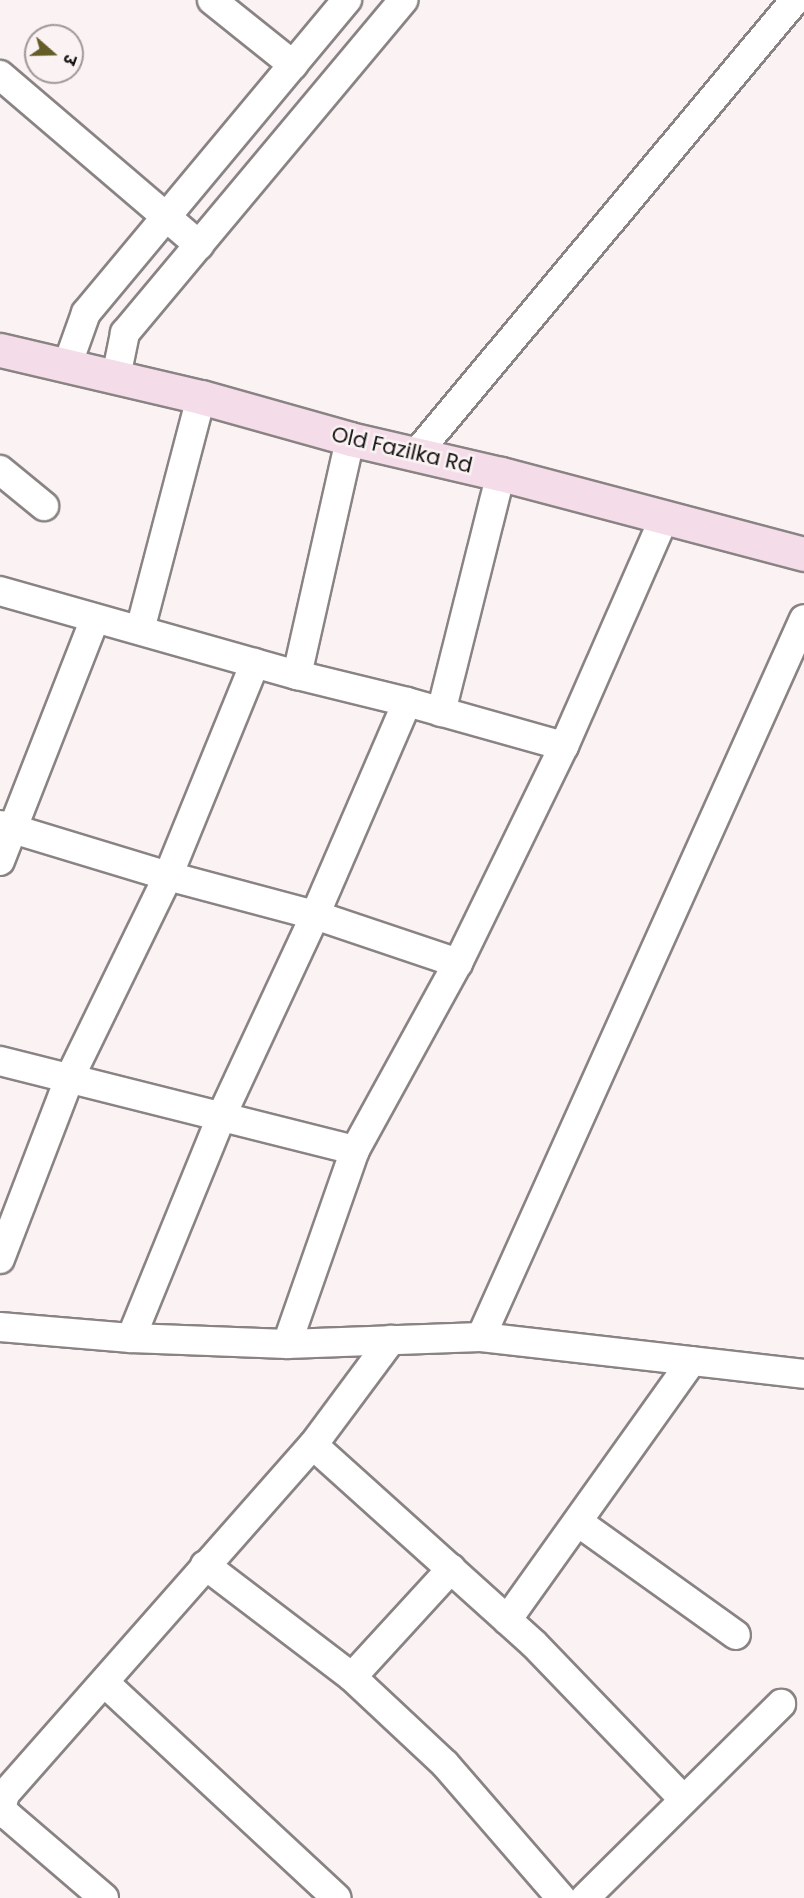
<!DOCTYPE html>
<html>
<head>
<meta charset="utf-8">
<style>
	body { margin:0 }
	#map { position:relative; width:804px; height:1898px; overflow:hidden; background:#faf2f3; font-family:Poppins,"Noto Sans Devanagari",sans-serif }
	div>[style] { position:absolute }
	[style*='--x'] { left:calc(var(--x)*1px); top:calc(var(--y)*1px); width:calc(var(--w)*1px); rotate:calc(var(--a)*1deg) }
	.roads { filter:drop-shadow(2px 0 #8a8384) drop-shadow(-2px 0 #8a8384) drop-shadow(0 2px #8a8384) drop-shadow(0 -2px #8a8384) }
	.minor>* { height:28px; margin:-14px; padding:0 14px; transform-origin:14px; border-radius:14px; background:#fff }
	.secondary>* { height:33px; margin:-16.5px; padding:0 16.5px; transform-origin:16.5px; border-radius:16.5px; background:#f4dde8 }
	span { translate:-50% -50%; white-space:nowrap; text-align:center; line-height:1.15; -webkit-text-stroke:5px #faf2f3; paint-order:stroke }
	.street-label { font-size:21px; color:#161313 }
	.north { position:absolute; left:24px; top:24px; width:60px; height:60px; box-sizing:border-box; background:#faf2f3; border:2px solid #9f9999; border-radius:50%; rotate:110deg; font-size:16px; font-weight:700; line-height:24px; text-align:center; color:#161313 }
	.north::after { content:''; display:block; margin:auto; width:21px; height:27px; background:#655d29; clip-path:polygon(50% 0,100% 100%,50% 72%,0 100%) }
</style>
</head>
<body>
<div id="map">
	<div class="roads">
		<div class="minor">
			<i style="--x:212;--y:0;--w:104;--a:38.7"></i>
			<i style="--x:0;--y:75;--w:262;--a:40.5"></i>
			<i style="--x:67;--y:366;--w:56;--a:-70.3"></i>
			<i style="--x:86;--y:313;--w:408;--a:-50.2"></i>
			<i style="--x:116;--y:377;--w:45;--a:-78.4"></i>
			<i style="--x:125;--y:333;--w:434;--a:-50.1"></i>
			<i style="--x:416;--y:454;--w:591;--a:-50.14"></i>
			<i style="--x:0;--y:470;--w:57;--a:39.3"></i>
			<i style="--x:0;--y:591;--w:309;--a:15.8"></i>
			<i style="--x:297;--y:675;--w:113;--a:13.8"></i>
			<i style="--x:407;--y:702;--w:163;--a:15.7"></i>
			<i style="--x:140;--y:630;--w:241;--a:-75.3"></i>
			<i style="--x:297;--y:675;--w:242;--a:-77.3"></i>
			<i style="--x:441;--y:712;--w:245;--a:-75.9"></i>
			<i style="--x:0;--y:825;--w:176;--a:16.9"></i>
			<i style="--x:168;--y:876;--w:152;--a:14.9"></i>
			<i style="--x:315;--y:915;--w:151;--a:18.6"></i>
			<i style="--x:0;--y:861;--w:260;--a:-68.6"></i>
			<i style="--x:0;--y:1061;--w:366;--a:14.1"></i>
			<i style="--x:0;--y:1259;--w:195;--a:-69"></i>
			<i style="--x:70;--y:1077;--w:224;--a:-64"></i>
			<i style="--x:168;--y:876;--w:230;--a:-67.8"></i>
			<i style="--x:0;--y:1327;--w:131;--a:4.8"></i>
			<i style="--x:131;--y:1338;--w:156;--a:2.2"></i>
			<i style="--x:287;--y:1344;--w:194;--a:-2.1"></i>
			<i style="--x:481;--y:1337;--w:325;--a:6.5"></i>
			<i style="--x:481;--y:1337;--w:787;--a:-65.78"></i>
			<i style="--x:131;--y:1338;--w:239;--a:-67.8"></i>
			<i style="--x:221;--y:1117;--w:223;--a:-65"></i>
			<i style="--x:315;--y:915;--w:232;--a:-66.6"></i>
			<i style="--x:287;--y:1344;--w:206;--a:-70.7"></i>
			<i style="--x:355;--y:1150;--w:213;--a:-61.2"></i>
			<i style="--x:458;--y:963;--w:242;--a:-64"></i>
			<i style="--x:564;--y:746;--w:249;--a:-66.3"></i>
			<i style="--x:313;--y:1445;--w:297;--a:42"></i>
			<i style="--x:534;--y:1644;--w:216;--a:46.1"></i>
			<i style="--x:578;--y:1522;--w:194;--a:35.6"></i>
			<i style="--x:205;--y:1565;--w:185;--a:37.3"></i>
			<i style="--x:352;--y:1677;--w:127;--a:43.1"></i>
			<i style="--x:445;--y:1764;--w:177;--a:49.1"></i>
			<i style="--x:507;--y:1620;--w:318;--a:-54.5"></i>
			<i style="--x:352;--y:1677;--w:147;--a:-47.5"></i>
			<i style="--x:105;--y:1683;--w:316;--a:42.9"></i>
			<i style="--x:104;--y:1898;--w:128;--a:-139.4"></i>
			<i style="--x:7;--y:1815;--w:8;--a:-135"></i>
			<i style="--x:1;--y:1809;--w:16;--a:-75"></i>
			<i style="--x:5;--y:1794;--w:465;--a:-48.6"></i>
			<i style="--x:313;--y:1445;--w:131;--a:-53.4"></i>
			<i style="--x:585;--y:1898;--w:276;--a:-44.7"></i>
		</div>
		<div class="secondary">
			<i style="--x:0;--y:350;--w:206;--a:13.2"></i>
			<i style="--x:201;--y:397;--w:155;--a:15.7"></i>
			<i style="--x:350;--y:439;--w:155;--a:13.1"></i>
			<i style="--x:501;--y:474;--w:313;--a:14.8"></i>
		</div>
	</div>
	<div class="street-label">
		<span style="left:402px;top:450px;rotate:13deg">Old Fazilka Rd</span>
	</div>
	<div class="north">उ</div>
</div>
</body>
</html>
